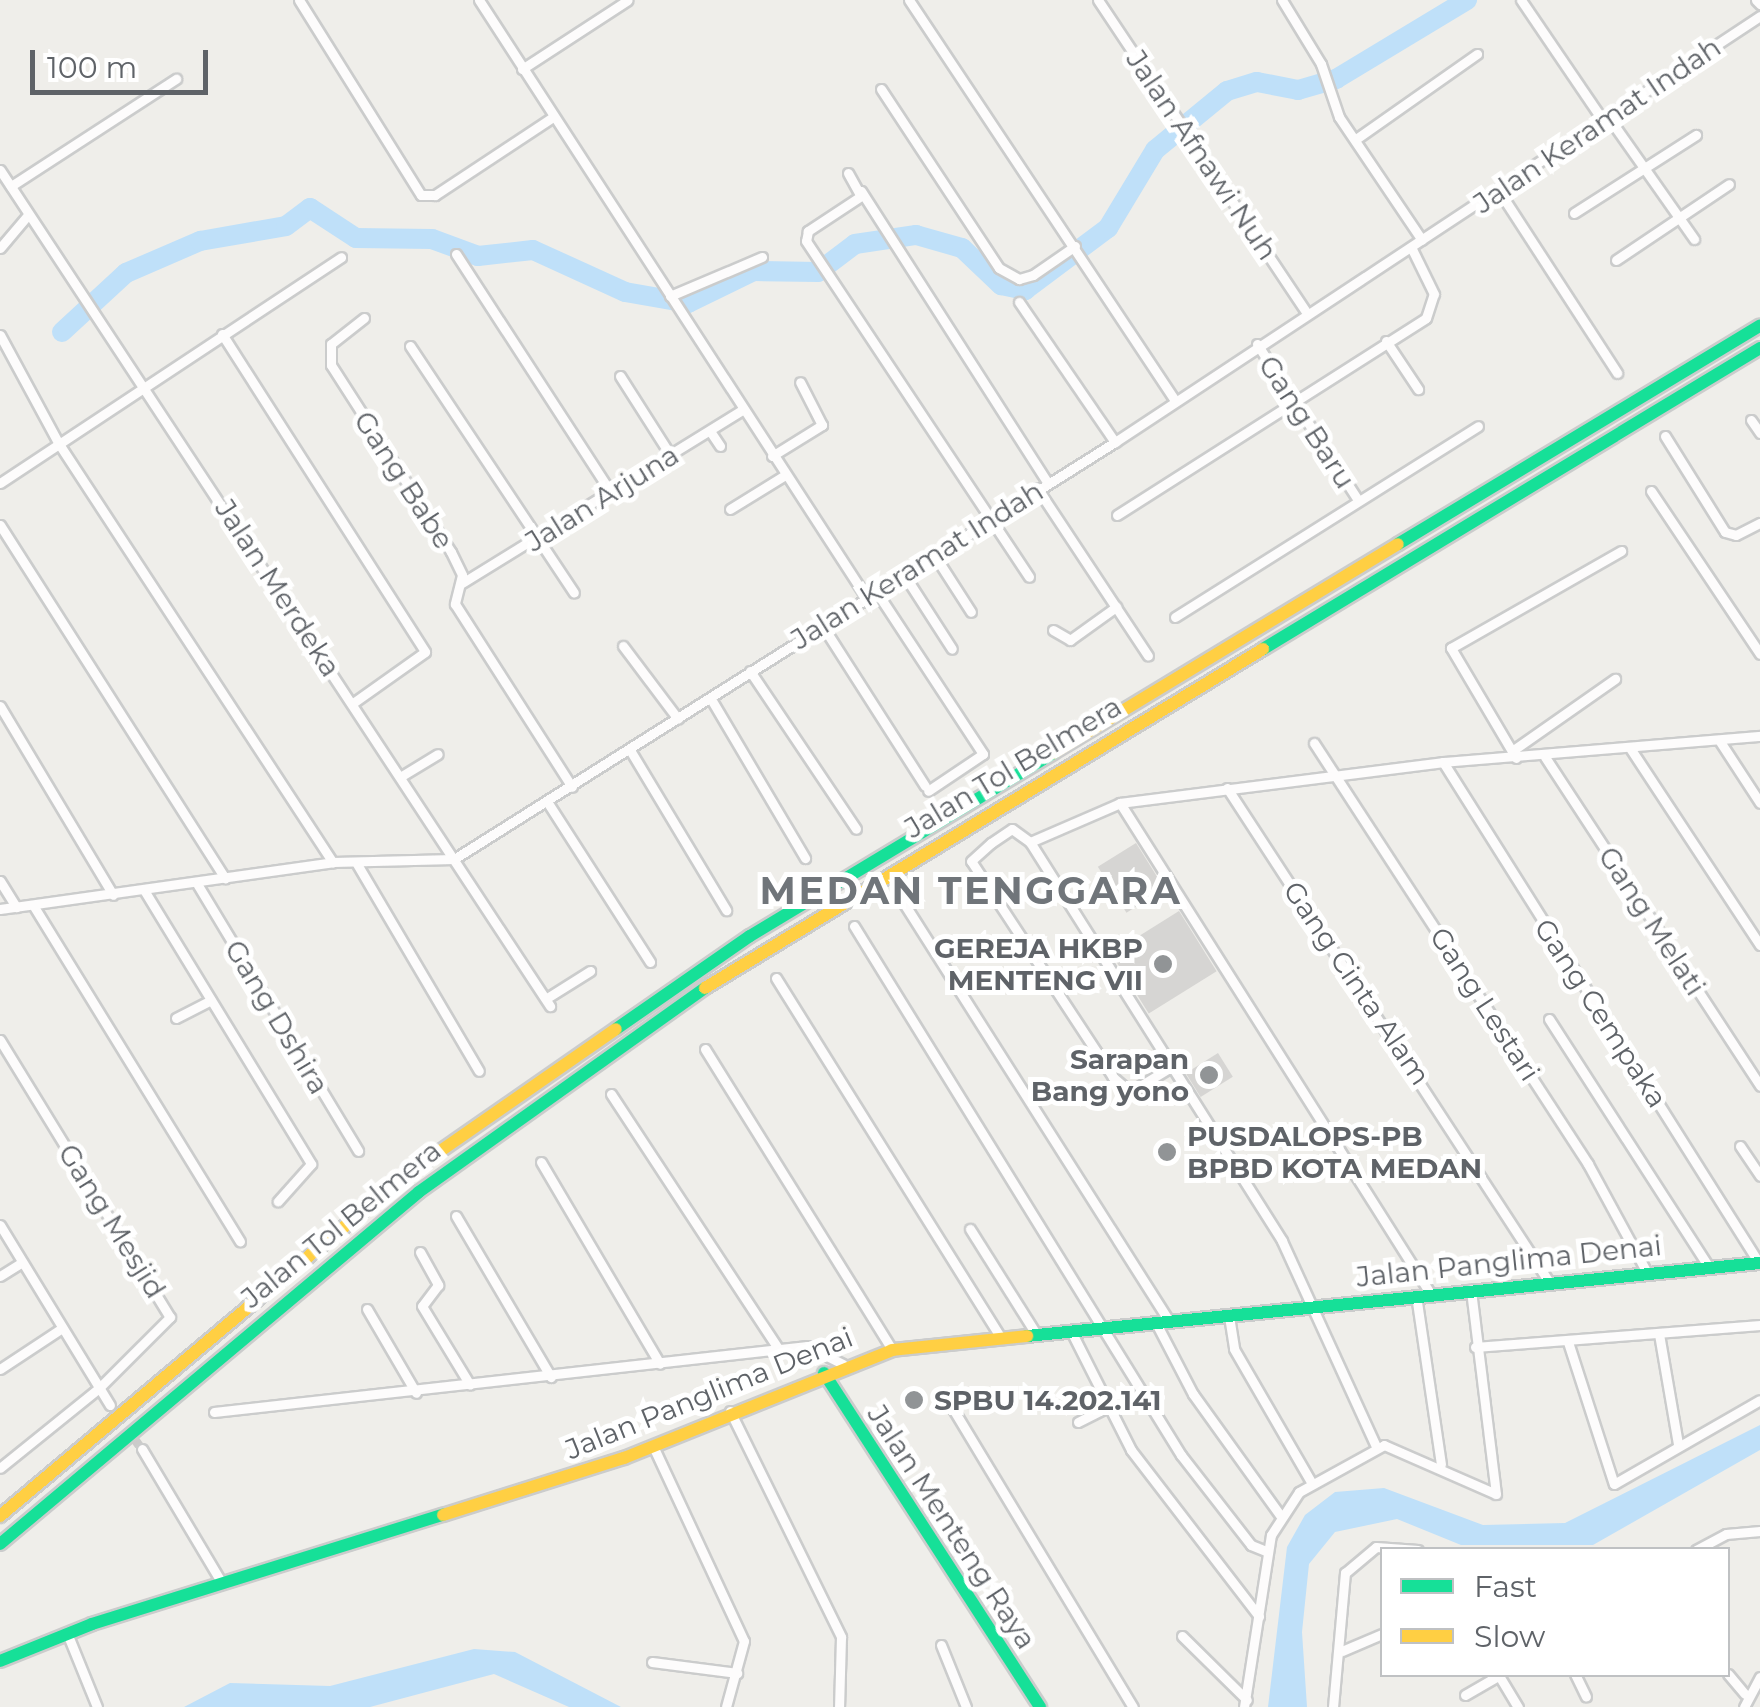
<!DOCTYPE html>
<html>
<head>
<meta charset="utf-8">
<style>
	body { margin:0 }
	#map { position:relative; width:1760px; height:1707px; overflow:hidden; background:#efeeea; font-family:Montserrat,sans-serif }
	div>[style] { position:absolute }
	[style*='--x'] { left:calc(var(--x)*1px); top:calc(var(--y)*1px); width:calc(var(--w)*1px); rotate:calc(var(--a)*1deg) }
	.water>* { inset:0; background:#bfe0f9 }
	.river>* { height:20px; margin:-10px; padding:0 10px; transform-origin:10px; border-radius:10px; background:#bfe0f9 }
	.building>* { inset:0; background:#d6d5d3; transform-origin:0 0 }
	.street-tunnel>* { height:9px; margin-top:-4.5px; transform-origin:0; background:repeating-linear-gradient(90deg,#cbcbca 0 9px,transparent 0 13.5px) }
	.roads { filter:drop-shadow(2px 0 #cbcccc) drop-shadow(-2px 0 #cbcccc) drop-shadow(0 2px #cbcccc) drop-shadow(0 -2px #cbcccc) }
	.street>* { height:9px; margin:-4.5px; padding:0 4.5px; transform-origin:4.5px; border-radius:4.5px; background:#fdfcfc }
	.fast>* { height:12px; margin:-6px; padding:0 6px; transform-origin:6px; border-radius:6px; background:#16e098 }
	.slow>* { height:12px; margin:-6px; padding:0 6px; transform-origin:6px; border-radius:6px; background:#ffcf43 }
	.dots>* { width:28px; height:28px; translate:-50% -50%; box-sizing:border-box; border:5px solid #fff; border-radius:50% }
	span { translate:-50% -50%; white-space:nowrap; text-align:center; line-height:1.15; -webkit-text-stroke:10px #fff; paint-order:stroke }
	.street-label { font-size:28px; color:#5f6368 }
	.poi-label { font-size:28px; color:#5f6368; font-weight:700 }
	.right { translate:-100% -50%; text-align:right }
	.left { translate:0 -50%; text-align:left }
	.district-label { font-size:38px; color:#70757a; font-weight:700; letter-spacing:2.5px }
	.legend { position:absolute; left:1380px; top:1547px; width:350px; height:130px; box-sizing:border-box; background:#fff; border:2px solid #bfc1c3; margin:0; padding:12px 18px; list-style:none; font-size:30px; color:#5f6368 }
	.legend li { display:flex; align-items:center; gap:20px; height:50px }
	.legend b { width:50px; border:2px solid #bfc1c3 }
	.scale { position:absolute; left:30px; top:50px; width:178px; height:45px; box-sizing:border-box; border:5px solid #5f6368; border-top:0; padding-left:12px; font-size:30px; line-height:35px; white-space:nowrap; color:#5f6368; -webkit-text-stroke:8px #fff; paint-order:stroke }
</style>
</head>
<body>
<div id="map">
	<div class="water">
		<i style="clip-path:polygon(1760px 1425px,1760px 1450px,1593px 1545px,1461px 1545px,1397px 1519px,1335px 1532px,1309px 1564px,1302px 1632px,1307px 1707px,1268px 1707px,1287px 1547px,1305px 1515px,1335px 1492px,1384px 1488px,1483px 1525px,1565px 1523px)"></i>
		<i style="clip-path:polygon(474px 1649px,515px 1652px,621px 1707px,569px 1707px,494px 1674px,370px 1707px,184px 1707px,230px 1683px,330px 1686px)"></i>
	</div>
	<div class="river">
		<i style="--x:62;--y:332;--w:87;--a:-42.7"></i>
		<i style="--x:126;--y:273;--w:81;--a:-23.4"></i>
		<i style="--x:200;--y:241;--w:87;--a:-9.9"></i>
		<i style="--x:286;--y:226;--w:30;--a:-37"></i>
		<i style="--x:310;--y:208;--w:55;--a:33.1"></i>
		<i style="--x:356;--y:238;--w:76;--a:0.8"></i>
		<i style="--x:432;--y:239;--w:49;--a:20.3"></i>
		<i style="--x:478;--y:256;--w:55;--a:-6.2"></i>
		<i style="--x:533;--y:250;--w:101;--a:24.5"></i>
		<i style="--x:625;--y:292;--w:64;--a:9.9"></i>
		<i style="--x:688;--y:303;--w:73;--a:-25.9"></i>
		<i style="--x:754;--y:271;--w:64;--a:0.9"></i>
		<i style="--x:818;--y:272;--w:46;--a:-37.1"></i>
		<i style="--x:855;--y:244;--w:62;--a:-8.4"></i>
		<i style="--x:916;--y:235;--w:48;--a:15.8"></i>
		<i style="--x:962;--y:248;--w:54;--a:43.5"></i>
		<i style="--x:1001;--y:285;--w:25;--a:12"></i>
		<i style="--x:1025;--y:290;--w:104;--a:-36.8"></i>
		<i style="--x:1108;--y:228;--w:91;--a:-58.9"></i>
		<i style="--x:1155;--y:150;--w:93;--a:-39.3"></i>
		<i style="--x:1227;--y:91;--w:31;--a:-17"></i>
		<i style="--x:1257;--y:82;--w:42;--a:11"></i>
		<i style="--x:1298;--y:90;--w:40;--a:-16"></i>
		<i style="--x:1336;--y:79;--w:153;--a:-31.1"></i>
	</div>
	<div class="building">
		<i style="left:1136px;top:843px;width:54px;height:45px;rotate:58deg"></i>
		<i style="left:1179px;top:911px;width:71px;height:80px;rotate:58deg"></i>
		<i style="left:1218px;top:1053px;width:28px;height:38px;rotate:58deg"></i>
	</div>
	<div class="street-tunnel">
		<i style="--x:110;--y:1405;--w:54;--a:54"></i>
	</div>
	<div class="roads">
		<div class="street">
			<i style="--x:299;--y:0;--w:230;--a:58"></i>
			<i style="--x:421;--y:195;--w:14;--a:0"></i>
			<i style="--x:435;--y:195;--w:141;--a:-33.5"></i>
			<i style="--x:479;--y:0;--w:711;--a:57.05"></i>
			<i style="--x:909;--y:0;--w:481;--a:56.4"></i>
			<i style="--x:1098;--y:0;--w:373;--a:56.3"></i>
			<i style="--x:1282;--y:0;--w:75;--a:58.6"></i>
			<i style="--x:1321;--y:64;--w:56;--a:71.2"></i>
			<i style="--x:1339;--y:117;--w:148;--a:56"></i>
			<i style="--x:1521;--y:0;--w:148;--a:55.8"></i>
			<i style="--x:1756;--y:0;--w:6;--a:45"></i>
			<i style="--x:522;--y:69;--w:126;--a:-33.1"></i>
			<i style="--x:881;--y:89;--w:214;--a:56.6"></i>
			<i style="--x:999;--y:268;--w:23;--a:29"></i>
			<i style="--x:1019;--y:279;--w:15;--a:-16"></i>
			<i style="--x:1033;--y:275;--w:51;--a:-34.6"></i>
			<i style="--x:1609;--y:118;--w:148;--a:54.9"></i>
			<i style="--x:1356;--y:139;--w:148;--a:-35.1"></i>
			<i style="--x:0;--y:170;--w:1001;--a:56.66"></i>
			<i style="--x:848;--y:173;--w:26;--a:61"></i>
			<i style="--x:861;--y:196;--w:64;--a:146.6"></i>
			<i style="--x:808;--y:231;--w:10;--a:101"></i>
			<i style="--x:806;--y:241;--w:403;--a:56.4"></i>
			<i style="--x:11;--y:186;--w:197;--a:-33"></i>
			<i style="--x:861;--y:191;--w:345;--a:57.4"></i>
			<i style="--x:1499;--y:191;--w:217;--a:57"></i>
			<i style="--x:1574;--y:213;--w:145;--a:-32.6"></i>
			<i style="--x:0;--y:248;--w:43;--a:-49.7"></i>
			<i style="--x:456;--y:254;--w:286;--a:57"></i>
			<i style="--x:1616;--y:260;--w:136;--a:-33.9"></i>
			<i style="--x:670;--y:296;--w:100;--a:-23"></i>
			<i style="--x:1019;--y:302;--w:170;--a:55.6"></i>
			<i style="--x:364;--y:318;--w:42;--a:141.8"></i>
			<i style="--x:331;--y:344;--w:21;--a:90"></i>
			<i style="--x:331;--y:365;--w:222;--a:57.3"></i>
			<i style="--x:451;--y:552;--w:25;--a:64"></i>
			<i style="--x:462;--y:575;--w:30;--a:104"></i>
			<i style="--x:455;--y:604;--w:217;--a:57.4"></i>
			<i style="--x:222;--y:334;--w:377;--a:57.4"></i>
			<i style="--x:425;--y:652;--w:88;--a:144.7"></i>
			<i style="--x:0;--y:335;--w:124;--a:61.6"></i>
			<i style="--x:59;--y:444;--w:500;--a:56.8"></i>
			<i style="--x:1386;--y:341;--w:58;--a:56.3"></i>
			<i style="--x:1257;--y:344;--w:186;--a:57.1"></i>
			<i style="--x:410;--y:346;--w:296;--a:56.4"></i>
			<i style="--x:620;--y:376;--w:95;--a:57.5"></i>
			<i style="--x:1751;--y:420;--w:16;--a:55"></i>
			<i style="--x:710;--y:431;--w:18;--a:56"></i>
			<i style="--x:1665;--y:436;--w:113;--a:58"></i>
			<i style="--x:1725;--y:532;--w:11;--a:15"></i>
			<i style="--x:1736;--y:535;--w:27;--a:-27"></i>
			<i style="--x:772;--y:456;--w:59;--a:-31.8"></i>
			<i style="--x:822;--y:425;--w:48;--a:-117.1"></i>
			<i style="--x:0;--y:483;--w:409;--a:-33.5"></i>
			<i style="--x:1037;--y:488;--w:201;--a:56.5"></i>
			<i style="--x:1651;--y:491;--w:196;--a:56.2"></i>
			<i style="--x:730;--y:509;--w:65;--a:-31.7"></i>
			<i style="--x:1117;--y:515;--w:366;--a:-32.5"></i>
			<i style="--x:1426;--y:318;--w:25;--a:-72"></i>
			<i style="--x:1434;--y:294;--w:52;--a:-116.1"></i>
			<i style="--x:0;--y:525;--w:419;--a:57.5"></i>
			<i style="--x:933;--y:553;--w:70;--a:57.2"></i>
			<i style="--x:903;--y:573;--w:90;--a:57.2"></i>
			<i style="--x:462;--y:583;--w:328;--a:-31.7"></i>
			<i style="--x:876;--y:591;--w:195;--a:56.7"></i>
			<i style="--x:983;--y:754;--w:66;--a:146.1"></i>
			<i style="--x:1175;--y:617;--w:358;--a:-32.2"></i>
			<i style="--x:822;--y:625;--w:191;--a:57.4"></i>
			<i style="--x:1053;--y:630;--w:20;--a:30"></i>
			<i style="--x:1070;--y:640;--w:57;--a:-35.7"></i>
			<i style="--x:623;--y:646;--w:91;--a:53"></i>
			<i style="--x:750;--y:671;--w:190;--a:56.1"></i>
			<i style="--x:711;--y:699;--w:185;--a:59.4"></i>
			<i style="--x:0;--y:706;--w:220;--a:59.1"></i>
			<i style="--x:1719;--y:740;--w:75;--a:56.9"></i>
			<i style="--x:1314;--y:743;--w:502;--a:56.94"></i>
			<i style="--x:1588;--y:1164;--w:122;--a:61.5"></i>
			<i style="--x:1630;--y:748;--w:236;--a:56.6"></i>
			<i style="--x:630;--y:750;--w:187;--a:59"></i>
			<i style="--x:1512;--y:751;--w:126;--a:-35"></i>
			<i style="--x:1545;--y:757;--w:393;--a:56.8"></i>
			<i style="--x:1516;--y:758;--w:128;--a:-120.6"></i>
			<i style="--x:1451;--y:648;--w:196;--a:-29.7"></i>
			<i style="--x:1443;--y:762;--w:592;--a:57.76"></i>
			<i style="--x:400;--y:777;--w:44;--a:-31.2"></i>
			<i style="--x:1227;--y:788;--w:590;--a:56.9"></i>
			<i style="--x:548;--y:803;--w:189;--a:57.3"></i>
			<i style="--x:1120;--y:803;--w:580;--a:57.68"></i>
			<i style="--x:1030;--y:842;--w:98;--a:-23.4"></i>
			<i style="--x:1120;--y:803;--w:326;--a:-7.2"></i>
			<i style="--x:1443;--y:762;--w:318;--a:-4.7"></i>
			<i style="--x:357;--y:864;--w:240;--a:59.5"></i>
			<i style="--x:0;--y:881;--w:31;--a:58"></i>
			<i style="--x:196;--y:882;--w:314;--a:58.9"></i>
			<i style="--x:144;--y:890;--w:321;--a:58.6"></i>
			<i style="--x:311;--y:1164;--w:50;--a:131.7"></i>
			<i style="--x:898;--y:894;--w:506;--a:57.6"></i>
			<i style="--x:33;--y:905;--w:395;--a:58.4"></i>
			<i style="--x:0;--y:909;--w:336;--a:-8"></i>
			<i style="--x:333;--y:862;--w:121;--a:-1.4"></i>
			<i style="--x:454;--y:859;--w:782;--a:-32.25"></i>
			<i style="--x:1115;--y:442;--w:773;--a:-33.44"></i>
			<i style="--x:854;--y:926;--w:622;--a:58.28"></i>
			<i style="--x:1181;--y:1455;--w:114;--a:52.1"></i>
			<i style="--x:1251;--y:1545;--w:18;--a:22"></i>
			<i style="--x:776;--y:978;--w:423;--a:58"></i>
			<i style="--x:547;--y:998;--w:51;--a:-32.1"></i>
			<i style="--x:176;--y:1018;--w:39;--a:-27"></i>
			<i style="--x:1549;--y:1019;--w:294;--a:57.2"></i>
			<i style="--x:0;--y:1040;--w:325;--a:58.5"></i>
			<i style="--x:170;--y:1317;--w:100;--a:135"></i>
			<i style="--x:99;--y:1388;--w:127;--a:141.1"></i>
			<i style="--x:705;--y:1049;--w:354;--a:58.1"></i>
			<i style="--x:1171;--y:1067;--w:48;--a:148.6"></i>
			<i style="--x:1130;--y:1092;--w:23;--a:-139"></i>
			<i style="--x:1113;--y:1077;--w:258;--a:-123.3"></i>
			<i style="--x:971;--y:861;--w:27;--a:-42"></i>
			<i style="--x:991;--y:843;--w:25;--a:-34"></i>
			<i style="--x:1012;--y:829;--w:22;--a:36"></i>
			<i style="--x:1030;--y:842;--w:472;--a:57.7"></i>
			<i style="--x:1282;--y:1241;--w:226;--a:65.4"></i>
			<i style="--x:611;--y:1094;--w:306;--a:56.7"></i>
			<i style="--x:1740;--y:1146;--w:36;--a:56"></i>
			<i style="--x:541;--y:1162;--w:234;--a:59.5"></i>
			<i style="--x:456;--y:1216;--w:187;--a:59.5"></i>
			<i style="--x:0;--y:1225;--w:211;--a:58.6"></i>
			<i style="--x:970;--y:1229;--w:124;--a:57.8"></i>
			<i style="--x:420;--y:1252;--w:38;--a:61"></i>
			<i style="--x:438;--y:1285;--w:26;--a:127"></i>
			<i style="--x:422;--y:1306;--w:92;--a:58.7"></i>
			<i style="--x:0;--y:1276;--w:26;--a:-32"></i>
			<i style="--x:1416;--y:1295;--w:171;--a:81.6"></i>
			<i style="--x:367;--y:1309;--w:97;--a:59.7"></i>
			<i style="--x:1229;--y:1316;--w:33;--a:81"></i>
			<i style="--x:1234;--y:1349;--w:154;--a:59.9"></i>
			<i style="--x:1156;--y:1323;--w:80;--a:62.5"></i>
			<i style="--x:1193;--y:1394;--w:149;--a:54.3"></i>
			<i style="--x:1071;--y:1331;--w:133;--a:63.2"></i>
			<i style="--x:1131;--y:1450;--w:210;--a:52.4"></i>
			<i style="--x:1659;--y:1334;--w:112;--a:80.2"></i>
			<i style="--x:1568;--y:1342;--w:149;--a:72.1"></i>
			<i style="--x:1614;--y:1484;--w:168;--a:-29.9"></i>
			<i style="--x:1475;--y:1347;--w:286;--a:-4.4"></i>
			<i style="--x:0;--y:1369;--w:74;--a:-33.5"></i>
			<i style="--x:950;--y:1404;--w:354;--a:58.9"></i>
			<i style="--x:730;--y:1411;--w:252;--a:63.8"></i>
			<i style="--x:841;--y:1637;--w:70;--a:91.6"></i>
			<i style="--x:214;--y:1412;--w:597;--a:-6.35"></i>
			<i style="--x:807;--y:1346;--w:40;--a:26.6"></i>
			<i style="--x:1078;--y:1422;--w:30;--a:-27"></i>
			<i style="--x:653;--y:1446;--w:215;--a:65"></i>
			<i style="--x:744;--y:1641;--w:68;--a:105.3"></i>
			<i style="--x:142;--y:1449;--w:156;--a:59.2"></i>
			<i style="--x:1696;--y:1550;--w:34;--a:-28"></i>
			<i style="--x:1726;--y:1534;--w:34;--a:-5"></i>
			<i style="--x:67;--y:1633;--w:80;--a:67.9"></i>
			<i style="--x:1182;--y:1636;--w:91;--a:44.6"></i>
			<i style="--x:941;--y:1645;--w:67;--a:68"></i>
			<i style="--x:1342;--y:1651;--w:43;--a:-23"></i>
			<i style="--x:652;--y:1662;--w:86;--a:7.4"></i>
			<i style="--x:1498;--y:1674;--w:39;--a:59"></i>
			<i style="--x:1575;--y:1674;--w:25;--a:64"></i>
			<i style="--x:1728;--y:1674;--w:26;--a:50"></i>
			<i style="--x:1465;--y:1695;--w:39;--a:-30"></i>
			<i style="--x:1244;--y:1707;--w:174;--a:-81.1"></i>
			<i style="--x:1271;--y:1535;--w:51;--a:-56.9"></i>
			<i style="--x:1299;--y:1492;--w:97;--a:-28.9"></i>
			<i style="--x:1384;--y:1445;--w:122;--a:23.6"></i>
			<i style="--x:1496;--y:1494;--w:206;--a:-97"></i>
			<i style="--x:1333;--y:1707;--w:135;--a:-84.9"></i>
			<i style="--x:1345;--y:1573;--w:40;--a:-40"></i>
			<i style="--x:1376;--y:1547;--w:42;--a:4.1"></i>
			<i style="--x:1744;--y:1707;--w:34;--a:-62"></i>
		</div>
		<div class="fast">
			<i style="--x:1398;--y:544;--w:423;--a:-31.1"></i>
			<i style="--x:1263;--y:649;--w:581;--a:-31.2"></i>
			<i style="--x:616;--y:1029;--w:163;--a:-34.8"></i>
			<i style="--x:750;--y:936;--w:354;--a:-31.1"></i>
			<i style="--x:1027;--y:1336;--w:737;--a:-5.69"></i>
			<i style="--x:824;--y:1373;--w:398;--a:57.1"></i>
			<i style="--x:0;--y:1544;--w:547;--a:-40.03"></i>
			<i style="--x:419;--y:1192;--w:351;--a:-35.5"></i>
			<i style="--x:0;--y:1661;--w:99;--a:-21.9"></i>
			<i style="--x:92;--y:1624;--w:368;--a:-17.3"></i>
		</div>
		<div class="slow">
			<i style="--x:1053;--y:753;--w:403;--a:-31.2"></i>
			<i style="--x:705;--y:988;--w:653;--a:-31.28"></i>
			<i style="--x:443;--y:1515;--w:190;--a:-17.5"></i>
			<i style="--x:624;--y:1458;--w:289;--a:-21.9"></i>
			<i style="--x:892;--y:1350;--w:136;--a:-5.9"></i>
			<i style="--x:0;--y:1516;--w:527;--a:-40.07"></i>
			<i style="--x:403;--y:1177;--w:259;--a:-34.8"></i>
		</div>
	</div>
	<div class="dots">
		<i style="left:1163px;top:964px;background:#919496"></i>
		<i style="left:1209px;top:1075px;background:#919496"></i>
		<i style="left:1167px;top:1152px;background:#919496"></i>
		<i style="left:914px;top:1400px;background:#919496"></i>
	</div>
	<div class="street-label">
		<span style="left:1597px;top:125px;rotate:-34deg">Jalan Keramat Indah</span>
		<span style="left:1202px;top:155px;rotate:56deg">Jalan Afnawi Nuh</span>
		<span style="left:1307px;top:422px;rotate:57deg">Gang Baru</span>
		<span style="left:404px;top:480px;rotate:57deg">Gang Babe</span>
		<span style="left:602px;top:498px;rotate:-32deg">Jalan Arjuna</span>
		<span style="left:917px;top:565px;rotate:-32deg">Jalan Keramat Indah</span>
		<span style="left:278px;top:588px;rotate:57deg">Jalan Merdeka</span>
		<span style="left:1013px;top:767px;rotate:-31deg">Jalan Tol Belmera</span>
		<span style="left:1652px;top:921px;rotate:57deg">Gang Melati</span>
		<span style="left:1357px;top:983px;rotate:56deg">Gang Cinta Alam</span>
		<span style="left:1485px;top:1004px;rotate:57deg">Gang Lestari</span>
		<span style="left:1601px;top:1013px;rotate:57deg">Gang Cempaka</span>
		<span style="left:277px;top:1017px;rotate:59deg">Gang Dshira</span>
		<span style="left:112px;top:1221px;rotate:58deg">Gang Mesjid</span>
		<span style="left:341px;top:1224px;rotate:-39deg">Jalan Tol Belmera</span>
		<span style="left:1509px;top:1261px;rotate:-6deg">Jalan Panglima Denai</span>
		<span style="left:709px;top:1393px;rotate:-22deg">Jalan Panglima Denai</span>
		<span style="left:952px;top:1527px;rotate:57deg">Jalan Menteng Raya</span>
	</div>
	<div class="poi-label">
		<span class="right" style="left:1143px;top:964px">GEREJA HKBP<br>MENTENG VII</span>
		<span class="right" style="left:1189px;top:1075px">Sarapan<br>Bang yono</span>
		<span class="left" style="left:1187px;top:1152px">PUSDALOPS-PB<br>BPBD KOTA MEDAN</span>
		<span class="left" style="left:934px;top:1400px">SPBU 14.202.141</span>
	</div>
	<div class="district-label">
		<span style="left:971px;top:891px">MEDAN TENGGARA</span>
	</div>
	<ul class="legend">
	<li><b style="height:12px;background:#16e098"></b>Fast</li>
	<li><b style="height:12px;background:#ffcf43"></b>Slow</li>
	</ul>
	<div class="scale">100 m</div>
</div>
</body>
</html>
